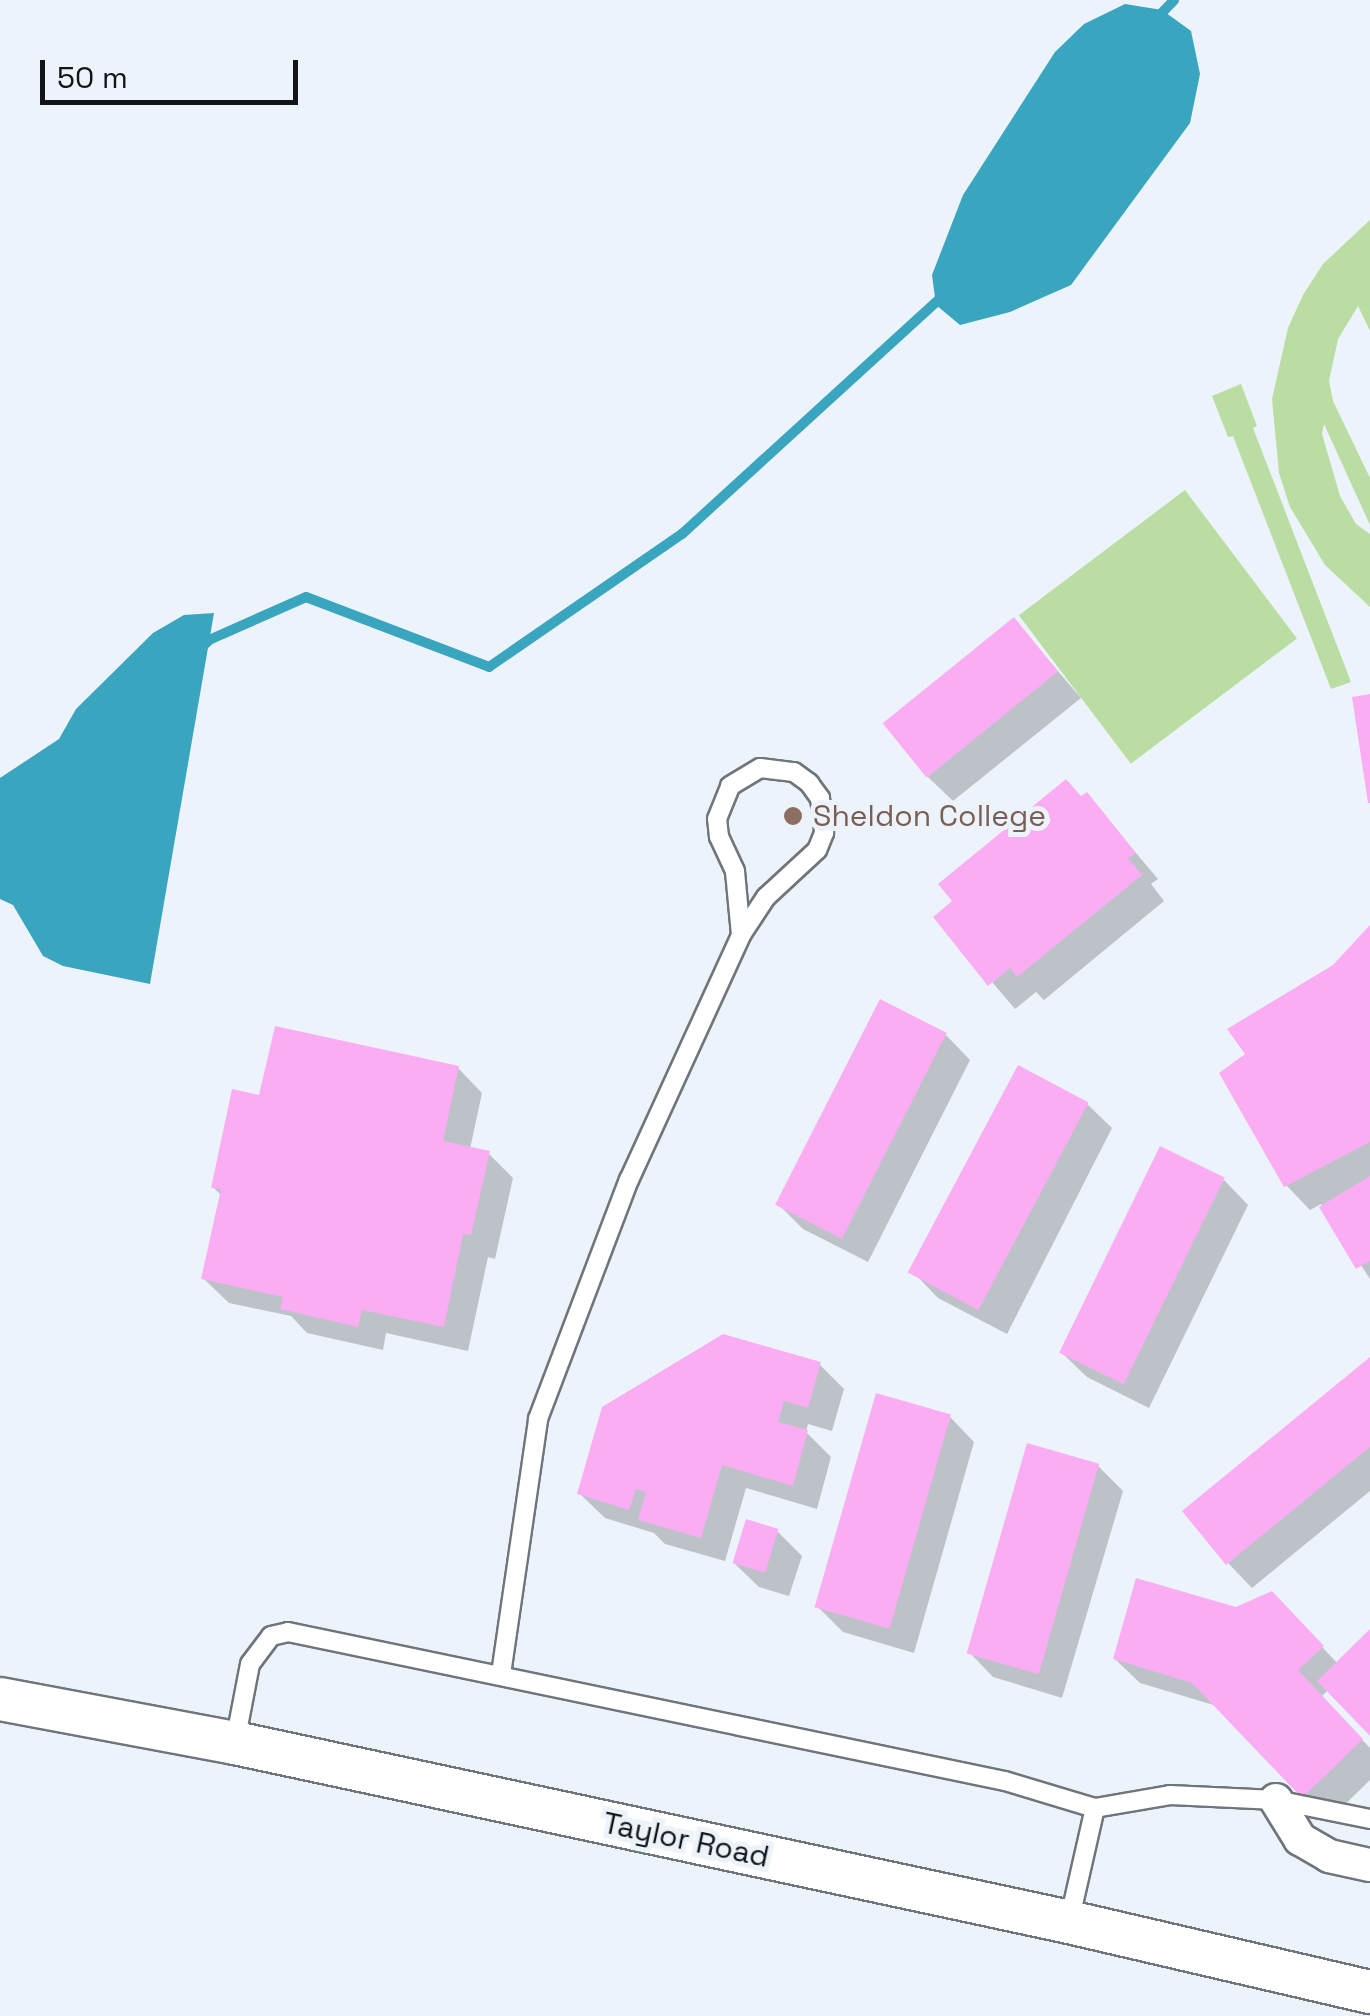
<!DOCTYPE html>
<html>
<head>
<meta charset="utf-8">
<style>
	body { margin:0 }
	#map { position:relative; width:1370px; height:2016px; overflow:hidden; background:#edf3fa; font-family:"Space Grotesk",sans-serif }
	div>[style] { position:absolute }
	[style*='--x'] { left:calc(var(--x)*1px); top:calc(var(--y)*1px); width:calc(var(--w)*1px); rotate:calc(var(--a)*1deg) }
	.green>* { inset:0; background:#b9dda2; transform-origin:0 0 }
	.water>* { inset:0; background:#39a5be }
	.shadow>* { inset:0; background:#0003 }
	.stream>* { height:10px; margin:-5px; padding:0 5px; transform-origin:5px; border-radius:5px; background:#39a5be }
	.building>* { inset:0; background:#fbadf4; transform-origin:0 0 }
	.roads { filter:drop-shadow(2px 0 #70757c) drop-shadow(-2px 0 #70757c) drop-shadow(0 2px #70757c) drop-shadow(0 -2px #70757c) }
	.service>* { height:18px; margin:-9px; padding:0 9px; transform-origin:9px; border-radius:9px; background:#fff }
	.minor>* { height:32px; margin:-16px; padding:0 16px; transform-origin:16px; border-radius:16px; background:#fff }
	.tertiary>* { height:42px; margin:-21px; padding:0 21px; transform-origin:21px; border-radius:21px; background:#fff }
	.dots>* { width:28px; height:28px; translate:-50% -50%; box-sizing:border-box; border:5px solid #edf3fa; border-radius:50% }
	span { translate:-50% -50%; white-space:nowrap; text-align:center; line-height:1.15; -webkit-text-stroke:10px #edf3fa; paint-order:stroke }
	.education-label { font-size:30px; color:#785e54 }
	.left { translate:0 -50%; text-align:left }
	.street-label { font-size:30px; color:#121417 }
	.scale { position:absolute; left:40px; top:60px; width:258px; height:45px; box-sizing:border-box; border:5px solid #121417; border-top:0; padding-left:12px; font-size:30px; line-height:35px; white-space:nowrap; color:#121417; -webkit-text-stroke:8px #edf3fa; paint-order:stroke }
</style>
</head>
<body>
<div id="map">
	<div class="green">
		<i style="clip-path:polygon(1370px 220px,1370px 331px,1358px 306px,1338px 339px,1329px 381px,1333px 401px,1370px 478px,1370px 525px,1324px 424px,1322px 434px,1340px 496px,1356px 524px,1370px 534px,1370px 607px,1325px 565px,1290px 507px,1279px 473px,1272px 399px,1288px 328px,1303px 295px,1323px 264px)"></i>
		<i style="clip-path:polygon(1241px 384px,1257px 426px,1253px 428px,1351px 682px,1331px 689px,1233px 436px,1228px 437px,1212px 396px)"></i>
		<i style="left:1185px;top:490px;width:186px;height:208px;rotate:53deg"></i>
	</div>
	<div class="water">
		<i style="clip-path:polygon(1125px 4px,1162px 10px,1191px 31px,1200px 74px,1190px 123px,1071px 285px,1010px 312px,960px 325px,936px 305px,932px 275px,963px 195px,1055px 52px,1084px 24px)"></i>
		<i style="clip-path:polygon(214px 613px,150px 984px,63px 966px,43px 956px,13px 905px,0 899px,0 778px,59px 739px,76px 709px,153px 633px,184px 615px)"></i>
	</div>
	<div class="shadow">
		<i style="clip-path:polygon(1014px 620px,1081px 698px,953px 801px,928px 777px)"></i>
		<i style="clip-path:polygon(1087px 795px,1158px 879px,1151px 884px,1164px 901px,1044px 1000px,1036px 992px,1015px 1009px,937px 917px)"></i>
		<i style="clip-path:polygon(1370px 929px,1370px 1279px,1321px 1204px,1310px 1210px,1286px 1185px,1249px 1055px)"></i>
		<i style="clip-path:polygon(946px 1035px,970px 1060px,868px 1262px,803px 1229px,778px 1204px)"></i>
		<i style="clip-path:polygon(458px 1068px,482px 1093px,470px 1149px,488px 1153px,513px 1178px,495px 1259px,488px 1257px,468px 1351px,386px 1333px,383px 1350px,307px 1333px,291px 1316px,229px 1303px,204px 1279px,222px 1196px,213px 1187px,261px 1098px)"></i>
		<i style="clip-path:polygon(1087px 1104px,1112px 1128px,1007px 1334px,938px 1298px,914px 1273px)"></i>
		<i style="clip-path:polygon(1224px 1180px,1248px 1205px,1149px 1408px,1087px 1377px,1062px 1353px)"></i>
		<i style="clip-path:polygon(1370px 1361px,1370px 1491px,1252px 1588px,1228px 1563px)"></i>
		<i style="clip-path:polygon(819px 1364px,844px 1389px,832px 1431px,808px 1424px,806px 1432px,831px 1457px,817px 1509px,746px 1488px,725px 1561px,665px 1544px,654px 1533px,605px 1518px,580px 1494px)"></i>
		<i style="clip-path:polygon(950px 1417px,974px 1442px,914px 1653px,843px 1632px,818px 1607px)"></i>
		<i style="clip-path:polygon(1098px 1466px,1123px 1491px,1062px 1698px,993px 1677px,969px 1652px)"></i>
		<i style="clip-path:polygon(777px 1531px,802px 1556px,789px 1596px,759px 1587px,734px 1563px)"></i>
		<i style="clip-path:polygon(1236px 1610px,1296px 1619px,1338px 1664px,1370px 1632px,1370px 1733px,1328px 1690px,1321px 1697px,1370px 1748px,1370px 1780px,1328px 1821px,1217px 1706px,1140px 1683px,1115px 1659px)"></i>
	</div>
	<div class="stream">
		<i style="--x:1154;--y:21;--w:29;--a:-46"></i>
		<i style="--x:199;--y:650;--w:14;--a:-45"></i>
		<i style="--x:209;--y:640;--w:106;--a:-23.9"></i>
		<i style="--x:306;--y:597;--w:196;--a:20.9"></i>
		<i style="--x:489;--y:667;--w:234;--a:-34.6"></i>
		<i style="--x:682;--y:534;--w:353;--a:-42.4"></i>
	</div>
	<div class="building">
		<i style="left:1014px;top:617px;width:70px;height:169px;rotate:51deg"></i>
		<i style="clip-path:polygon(1370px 694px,1370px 803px,1368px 803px,1352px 697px)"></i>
		<i style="clip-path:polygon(1066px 779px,1081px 796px,1087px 792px,1136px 853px,1128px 858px,1142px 875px,1017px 977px,1010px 968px,988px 986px,933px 917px,952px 901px,938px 884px)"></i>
		<i style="clip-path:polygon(1370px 925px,1370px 1142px,1284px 1187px,1219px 1073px,1245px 1054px,1227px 1029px,1333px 965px)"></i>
		<i style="left:880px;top:999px;width:75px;height:231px;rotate:27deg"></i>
		<i style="clip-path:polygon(275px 1026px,459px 1066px,443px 1141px,490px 1151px,471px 1235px,463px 1234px,444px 1327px,362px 1310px,358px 1327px,280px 1309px,283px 1297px,201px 1279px,221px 1189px,211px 1188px,232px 1089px,259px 1095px)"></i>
		<i style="left:1018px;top:1065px;width:80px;height:235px;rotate:28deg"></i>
		<i style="left:1160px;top:1146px;width:72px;height:230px;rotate:26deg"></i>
		<i style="clip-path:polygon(1370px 1176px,1370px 1261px,1356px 1269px,1319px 1207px)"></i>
		<i style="clip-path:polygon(723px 1334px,821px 1362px,808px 1408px,784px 1401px,778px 1422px,808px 1430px,793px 1486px,722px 1465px,701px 1538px,638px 1520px,646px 1492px,636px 1489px,629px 1510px,577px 1494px,602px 1407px)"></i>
		<i style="clip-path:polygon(1370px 1357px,1370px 1447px,1226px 1565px,1182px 1511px)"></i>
		<i style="left:876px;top:1393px;width:78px;height:223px;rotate:16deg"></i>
		<i style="left:1027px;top:1443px;width:75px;height:219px;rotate:16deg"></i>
		<i style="left:746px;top:1519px;width:34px;height:46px;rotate:17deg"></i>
		<i style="clip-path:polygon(1136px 1578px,1236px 1607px,1272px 1591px,1324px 1646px,1298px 1670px,1363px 1739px,1302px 1798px,1192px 1683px,1113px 1659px)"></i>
		<i style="clip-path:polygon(1370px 1629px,1370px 1736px,1317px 1681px)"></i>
	</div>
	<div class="roads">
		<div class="service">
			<i style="--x:760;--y:768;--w:34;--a:7"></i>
			<i style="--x:794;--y:772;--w:19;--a:36"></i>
			<i style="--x:809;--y:783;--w:19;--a:54"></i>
			<i style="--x:820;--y:798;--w:35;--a:83"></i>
			<i style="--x:824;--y:833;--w:18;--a:112"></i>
			<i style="--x:817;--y:850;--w:69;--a:137.3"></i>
			<i style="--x:766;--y:897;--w:45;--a:123.3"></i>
			<i style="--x:741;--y:935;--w:64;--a:-95.4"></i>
			<i style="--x:735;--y:871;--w:38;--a:-115"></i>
			<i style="--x:719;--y:837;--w:18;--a:-96"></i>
			<i style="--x:717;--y:819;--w:35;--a:-68"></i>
			<i style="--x:730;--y:786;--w:35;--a:-31"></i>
			<i style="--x:501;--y:1674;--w:258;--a:-81.7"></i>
			<i style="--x:538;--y:1419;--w:256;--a:-69.2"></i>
			<i style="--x:629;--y:1180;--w:269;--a:-65.4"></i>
			<i style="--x:235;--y:1742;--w:79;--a:-79.1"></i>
			<i style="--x:250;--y:1664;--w:35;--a:-53"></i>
			<i style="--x:271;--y:1636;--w:17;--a:-13"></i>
			<i style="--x:288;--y:1632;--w:732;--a:11.74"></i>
			<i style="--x:1005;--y:1781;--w:94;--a:16.7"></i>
			<i style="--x:1095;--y:1808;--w:76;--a:-9.8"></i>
			<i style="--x:1170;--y:1795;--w:106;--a:2.7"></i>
			<i style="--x:1276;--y:1800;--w:96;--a:11.4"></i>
			<i style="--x:1069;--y:1922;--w:117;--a:-77.2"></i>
		</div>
		<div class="minor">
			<i style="--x:1276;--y:1800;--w:46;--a:58.4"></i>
			<i style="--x:1300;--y:1839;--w:34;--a:30"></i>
			<i style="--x:1329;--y:1856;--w:42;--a:12.4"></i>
		</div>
		<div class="tertiary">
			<i style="--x:0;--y:1699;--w:239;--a:10.6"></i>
			<i style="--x:235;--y:1743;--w:853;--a:12.11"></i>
			<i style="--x:1069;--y:1922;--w:309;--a:13.1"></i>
		</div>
	</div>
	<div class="dots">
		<i style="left:793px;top:816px;background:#8d6e63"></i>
	</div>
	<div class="education-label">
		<span class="left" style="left:813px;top:816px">Sheldon College</span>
	</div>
	<div class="street-label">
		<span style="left:686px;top:1840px;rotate:12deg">Taylor Road</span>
	</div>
	<div class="scale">50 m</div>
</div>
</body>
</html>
